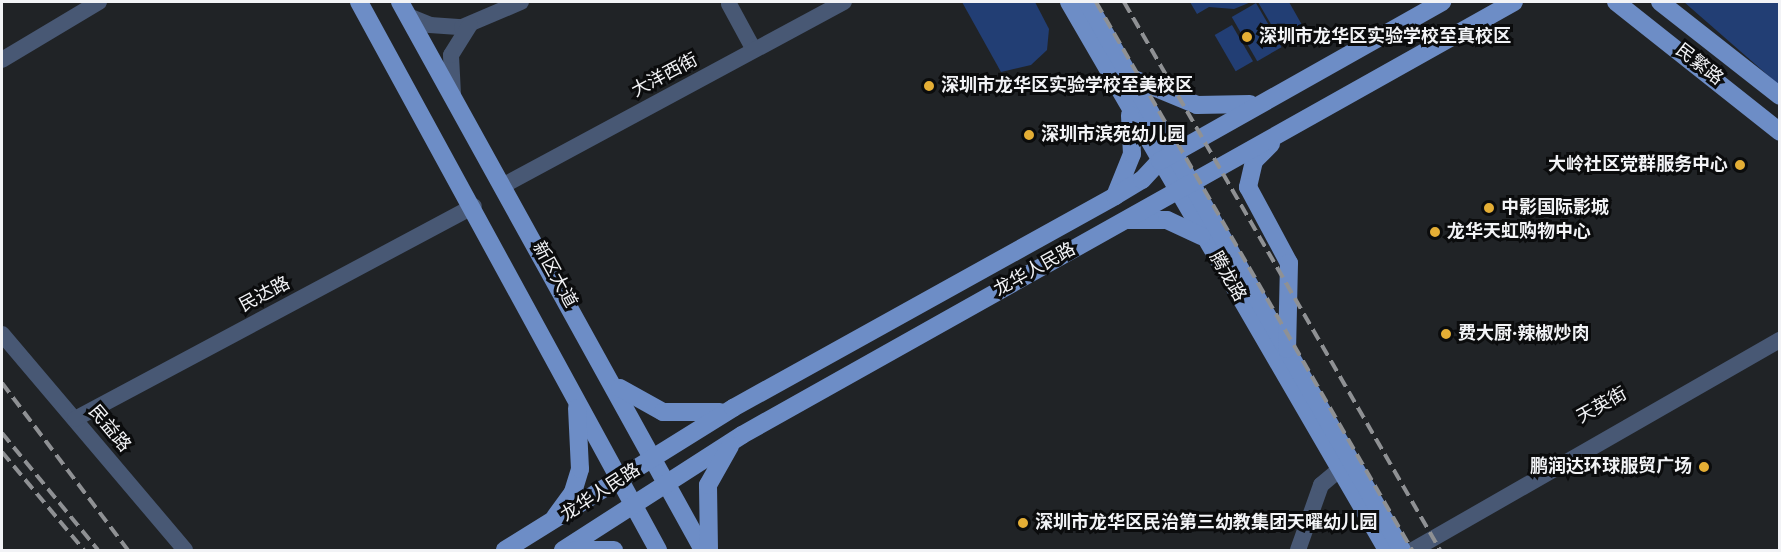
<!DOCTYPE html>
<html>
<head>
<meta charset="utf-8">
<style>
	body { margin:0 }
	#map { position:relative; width:1781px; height:552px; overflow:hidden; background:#202326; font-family:"Source Sans 3","Noto Sans SC",sans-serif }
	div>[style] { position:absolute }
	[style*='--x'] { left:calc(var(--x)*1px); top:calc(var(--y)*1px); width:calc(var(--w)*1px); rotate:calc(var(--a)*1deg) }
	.green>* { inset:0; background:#223e74; transform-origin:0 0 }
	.minor>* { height:16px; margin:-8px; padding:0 8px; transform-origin:8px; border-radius:8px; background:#485874 }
	.major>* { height:18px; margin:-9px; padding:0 9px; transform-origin:9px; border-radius:9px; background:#6d8dc6 }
	.rail>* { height:4px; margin-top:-2px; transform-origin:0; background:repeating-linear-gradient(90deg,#8f9194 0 12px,transparent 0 18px) }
	.dots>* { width:16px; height:16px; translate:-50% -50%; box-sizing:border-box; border:3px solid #0b0c0d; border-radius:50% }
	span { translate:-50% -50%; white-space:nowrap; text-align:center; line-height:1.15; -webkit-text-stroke:6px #0b0c0d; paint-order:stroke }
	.poi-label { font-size:18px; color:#f2f3f6; font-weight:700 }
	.left { translate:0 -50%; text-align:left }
	.right { translate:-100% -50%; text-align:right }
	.street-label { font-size:18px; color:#f2f3f6 }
	.frame { position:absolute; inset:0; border:3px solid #f2f3f6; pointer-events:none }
</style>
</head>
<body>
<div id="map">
	<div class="green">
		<i style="clip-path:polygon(962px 2px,1035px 2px,1049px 29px,1047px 50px,1031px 65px,1001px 72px)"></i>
		<i style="clip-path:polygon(1190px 2px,1251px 2px,1234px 9px,1209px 7px,1197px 14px)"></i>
		<i style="clip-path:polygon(1258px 2px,1289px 2px,1306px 32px,1283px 45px)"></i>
		<i style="clip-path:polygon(1684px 2px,1779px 2px,1779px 85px)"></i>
		<i style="left:1256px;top:3px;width:51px;height:28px;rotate:60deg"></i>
		<i style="left:1232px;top:25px;width:42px;height:20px;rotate:60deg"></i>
	</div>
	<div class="minor">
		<i style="--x:729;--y:4;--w:52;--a:61.5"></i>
		<i style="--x:408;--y:16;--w:24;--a:22"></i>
		<i style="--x:430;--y:25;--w:32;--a:4"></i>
		<i style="--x:462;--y:27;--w:64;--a:-23"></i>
		<i style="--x:2;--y:60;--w:113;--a:-30.9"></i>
		<i style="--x:453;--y:94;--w:39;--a:-93"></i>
		<i style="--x:451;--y:55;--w:36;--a:-58"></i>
		<i style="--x:504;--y:185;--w:386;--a:-28.3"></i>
		<i style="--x:2;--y:334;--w:283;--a:49.7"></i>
		<i style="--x:75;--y:419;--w:452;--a:-28.1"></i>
		<i style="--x:1298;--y:550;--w:69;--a:-70.5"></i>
		<i style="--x:1321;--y:485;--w:25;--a:-40"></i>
		<i style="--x:1413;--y:550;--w:423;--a:-29.8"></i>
	</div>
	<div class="major">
		<i style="--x:359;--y:2;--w:624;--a:61.38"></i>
		<i style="--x:400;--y:2;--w:626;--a:61.06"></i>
		<i style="--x:1069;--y:2;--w:634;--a:59.87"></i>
		<i style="--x:1087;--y:2;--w:632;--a:60.11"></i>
		<i style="--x:1616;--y:2;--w:209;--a:38.4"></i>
		<i style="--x:1660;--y:2;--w:152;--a:38.1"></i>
		<i style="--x:1134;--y:79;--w:68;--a:22.4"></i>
		<i style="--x:1197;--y:105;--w:53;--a:-1.1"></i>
		<i style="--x:1271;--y:144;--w:24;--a:135"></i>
		<i style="--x:1254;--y:161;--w:27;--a:103"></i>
		<i style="--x:1248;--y:187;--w:86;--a:61.7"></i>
		<i style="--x:1289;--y:263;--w:86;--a:91.3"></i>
		<i style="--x:1115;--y:196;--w:45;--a:-68"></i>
		<i style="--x:1132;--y:154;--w:39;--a:-93"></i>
		<i style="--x:1128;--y:220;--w:39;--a:0"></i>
		<i style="--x:1167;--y:220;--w:38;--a:25"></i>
		<i style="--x:620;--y:388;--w:49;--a:29.2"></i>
		<i style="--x:663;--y:412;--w:57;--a:0"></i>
		<i style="--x:555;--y:517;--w:31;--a:-54"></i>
		<i style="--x:573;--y:492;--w:24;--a:-73"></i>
		<i style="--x:580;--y:469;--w:61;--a:-92.8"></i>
		<i style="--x:505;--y:550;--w:269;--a:-31.9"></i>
		<i style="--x:733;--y:408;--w:437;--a:-29"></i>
		<i style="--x:1115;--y:196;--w:31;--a:-31"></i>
		<i style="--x:1142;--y:180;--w:26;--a:-47"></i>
		<i style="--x:1160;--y:161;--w:324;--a:-29.4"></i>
		<i style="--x:563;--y:550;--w:213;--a:-32.7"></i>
		<i style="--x:742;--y:435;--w:885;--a:-29.29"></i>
		<i style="--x:576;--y:550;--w:38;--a:0"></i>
		<i style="--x:709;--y:550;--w:65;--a:-90.9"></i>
		<i style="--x:708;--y:485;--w:45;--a:-60.6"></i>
	</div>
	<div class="rail">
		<i style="--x:1096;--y:2;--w:633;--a:60.03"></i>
		<i style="--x:1124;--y:2;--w:633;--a:60.03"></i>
		<i style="--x:2;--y:383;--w:209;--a:53"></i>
		<i style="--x:2;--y:433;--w:151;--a:50.6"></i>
		<i style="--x:2;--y:452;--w:128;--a:50.1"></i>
	</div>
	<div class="dots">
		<i style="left:1247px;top:37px;background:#e4ae35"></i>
		<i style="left:929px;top:86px;background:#e4ae35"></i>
		<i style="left:1029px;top:135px;background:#e4ae35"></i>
		<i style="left:1740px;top:165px;background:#e4ae35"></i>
		<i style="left:1489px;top:208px;background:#e4ae35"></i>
		<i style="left:1435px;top:232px;background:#e4ae35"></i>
		<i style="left:1446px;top:334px;background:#e4ae35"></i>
		<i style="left:1704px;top:467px;background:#e4ae35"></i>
		<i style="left:1023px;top:523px;background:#e4ae35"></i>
	</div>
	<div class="poi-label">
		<span class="left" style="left:1259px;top:37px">深圳市龙华区实验学校至真校区</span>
		<span class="left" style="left:941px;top:86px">深圳市龙华区实验学校至美校区</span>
		<span class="left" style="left:1041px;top:135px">深圳市滨苑幼儿园</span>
		<span class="right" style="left:1728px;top:165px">大岭社区党群服务中心</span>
		<span class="left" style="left:1501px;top:208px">中影国际影城</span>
		<span class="left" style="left:1447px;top:232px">龙华天虹购物中心</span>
		<span class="left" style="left:1458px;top:334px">费大厨·辣椒炒肉</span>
		<span class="right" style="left:1692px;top:467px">鹏润达环球服贸广场</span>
		<span class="left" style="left:1035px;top:523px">深圳市龙华区民治第三幼教集团天曜幼儿园</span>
	</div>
	<div class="street-label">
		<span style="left:1699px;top:65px;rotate:38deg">民繁路</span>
		<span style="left:665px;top:76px;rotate:-28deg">大洋西街</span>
		<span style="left:1035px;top:270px;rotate:-29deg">龙华人民路</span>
		<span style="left:554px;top:275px;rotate:61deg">新区大道</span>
		<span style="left:1227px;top:277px;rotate:60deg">腾龙路</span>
		<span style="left:265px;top:295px;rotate:-28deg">民达路</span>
		<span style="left:1602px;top:406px;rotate:-29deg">天英街</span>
		<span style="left:109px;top:429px;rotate:50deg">民益路</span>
		<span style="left:601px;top:493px;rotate:-33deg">龙华人民路</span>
	</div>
	<div class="frame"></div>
</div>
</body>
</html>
